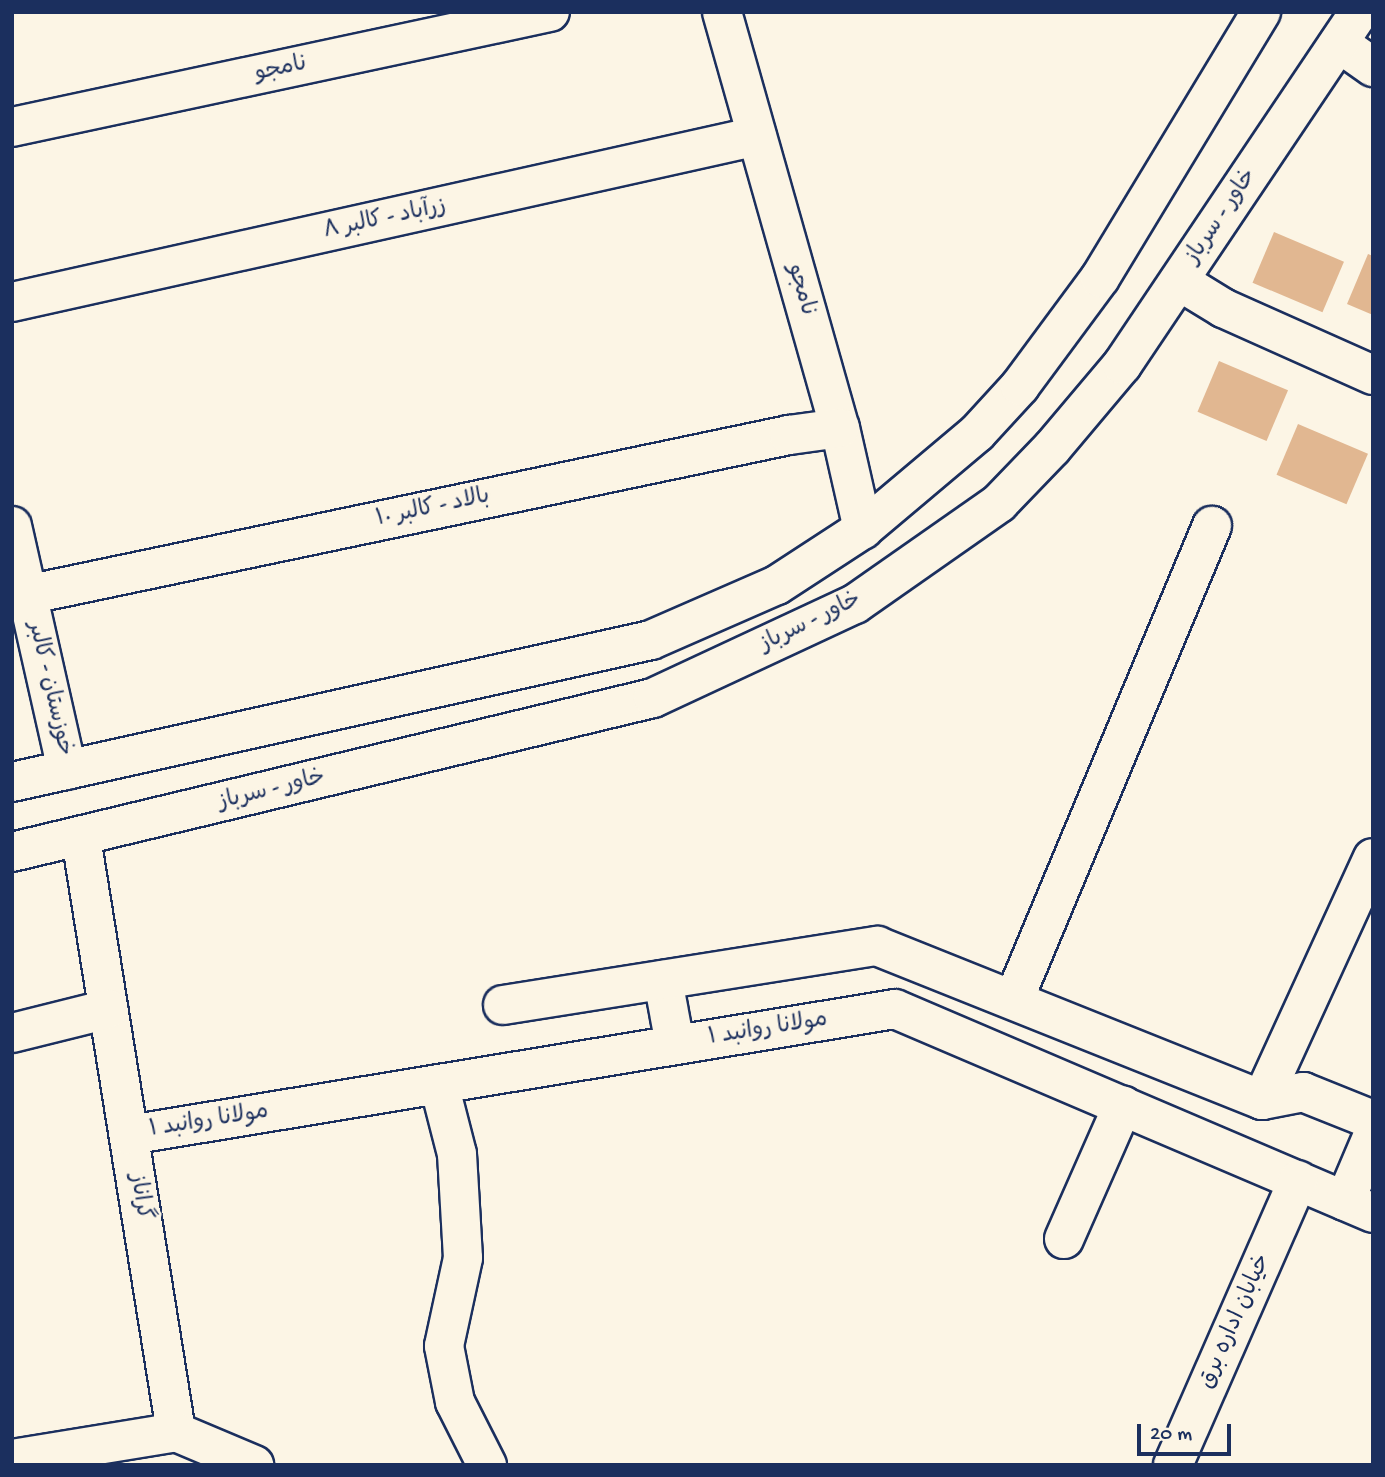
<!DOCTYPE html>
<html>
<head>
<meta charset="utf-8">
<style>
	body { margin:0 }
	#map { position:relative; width:1385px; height:1477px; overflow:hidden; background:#fcf5e5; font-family:"Gochi Hand","Playpen Sans Arabic",sans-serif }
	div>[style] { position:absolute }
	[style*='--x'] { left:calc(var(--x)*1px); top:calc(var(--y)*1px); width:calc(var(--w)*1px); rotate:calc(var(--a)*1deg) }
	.building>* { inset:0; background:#e1b791; transform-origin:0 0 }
	.roads { filter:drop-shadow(2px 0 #1b2f5e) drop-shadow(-2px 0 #1b2f5e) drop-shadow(0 2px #1b2f5e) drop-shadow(0 -2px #1b2f5e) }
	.minor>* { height:38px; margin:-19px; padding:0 19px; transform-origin:19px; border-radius:19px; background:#fcf5e5 }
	span { translate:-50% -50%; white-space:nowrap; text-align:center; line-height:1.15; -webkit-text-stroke:5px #fcf5e5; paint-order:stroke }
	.street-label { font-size:23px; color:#1b2f5e }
	.frame { position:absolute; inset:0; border:14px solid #1b2f5e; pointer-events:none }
	.scale { position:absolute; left:1137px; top:1424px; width:94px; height:32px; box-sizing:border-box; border:4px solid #1b2f5e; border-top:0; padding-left:9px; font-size:21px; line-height:24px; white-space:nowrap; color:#1b2f5e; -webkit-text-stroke:5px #fcf5e5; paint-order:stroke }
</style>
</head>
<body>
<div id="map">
	<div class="building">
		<i style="left:1274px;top:232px;width:76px;height:55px;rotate:23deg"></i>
		<i style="clip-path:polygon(1368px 254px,1373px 256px,1373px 315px,1347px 304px)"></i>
		<i style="left:1219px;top:361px;width:75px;height:55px;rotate:23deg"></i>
		<i style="left:1298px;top:424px;width:76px;height:55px;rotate:23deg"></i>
	</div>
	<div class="roads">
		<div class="minor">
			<i style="--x:722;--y:12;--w:432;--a:74.2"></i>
			<i style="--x:840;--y:428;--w:104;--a:77.2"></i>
			<i style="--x:1339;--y:43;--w:42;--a:35.2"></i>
			<i style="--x:12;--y:127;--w:550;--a:-12.07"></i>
			<i style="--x:1179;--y:281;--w:52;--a:31.5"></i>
			<i style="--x:1223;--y:308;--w:164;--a:24.1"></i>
			<i style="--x:12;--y:302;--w:763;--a:-12.56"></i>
			<i style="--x:12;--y:526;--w:250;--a:77.3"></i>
			<i style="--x:12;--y:598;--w:794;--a:-11.85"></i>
			<i style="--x:789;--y:435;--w:51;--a:-7.8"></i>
			<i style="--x:12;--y:782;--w:655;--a:-12.53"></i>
			<i style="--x:651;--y:640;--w:137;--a:-23.6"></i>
			<i style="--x:777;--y:585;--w:103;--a:-33.1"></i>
			<i style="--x:863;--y:529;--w:149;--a:-40.1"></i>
			<i style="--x:977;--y:433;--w:64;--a:-47.5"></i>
			<i style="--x:1020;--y:386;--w:134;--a:-53.5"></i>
			<i style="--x:1100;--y:278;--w:311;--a:-58.8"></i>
			<i style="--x:81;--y:838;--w:602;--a:80.91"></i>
			<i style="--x:176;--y:1432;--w:85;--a:22.9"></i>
			<i style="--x:12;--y:852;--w:659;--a:-13.51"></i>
			<i style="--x:653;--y:698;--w:223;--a:-25"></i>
			<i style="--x:855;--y:604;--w:176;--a:-35"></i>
			<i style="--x:999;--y:503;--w:76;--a:-46.1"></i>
			<i style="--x:1052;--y:448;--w:109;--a:-49.9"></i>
			<i style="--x:1122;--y:365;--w:425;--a:-56.1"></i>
			<i style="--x:663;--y:980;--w:66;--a:79.5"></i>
			<i style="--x:1014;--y:999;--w:513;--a:-67.29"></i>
			<i style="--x:503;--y:1005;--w:379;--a:-9"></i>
			<i style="--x:877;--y:946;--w:415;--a:21.8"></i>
			<i style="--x:1262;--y:1100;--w:42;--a:-11"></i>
			<i style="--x:1303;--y:1092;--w:75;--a:21.8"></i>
			<i style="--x:12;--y:1033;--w:99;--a:-14"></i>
			<i style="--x:439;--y:1084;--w:72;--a:75.6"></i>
			<i style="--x:457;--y:1154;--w:104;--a:86.7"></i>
			<i style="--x:463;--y:1258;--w:90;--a:102.2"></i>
			<i style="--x:444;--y:1346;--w:57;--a:78.9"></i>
			<i style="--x:455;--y:1402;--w:71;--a:63.1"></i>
			<i style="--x:1262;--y:1100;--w:266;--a:-65.4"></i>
			<i style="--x:129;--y:1135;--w:776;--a:-9.34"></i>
			<i style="--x:895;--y:1009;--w:520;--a:23.11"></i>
			<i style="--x:1345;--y:1201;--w:72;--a:-67"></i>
			<i style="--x:1064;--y:1239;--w:146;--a:-66.2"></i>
			<i style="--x:12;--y:1459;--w:166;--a:-9.3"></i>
			<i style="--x:1173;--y:1465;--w:311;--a:-66.3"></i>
		</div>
	</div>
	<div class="street-label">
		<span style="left:281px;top:70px;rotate:-12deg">نامجو</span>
		<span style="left:1222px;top:217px;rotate:-56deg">خاور - سرباز</span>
		<span style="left:385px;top:220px;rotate:-12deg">زرآباد - کالبر ۸</span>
		<span style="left:800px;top:290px;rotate:74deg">نامجو</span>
		<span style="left:433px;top:509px;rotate:-12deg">بالاد - کالبر ۱۰</span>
		<span style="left:811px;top:623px;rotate:-26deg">خاور - سرباز</span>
		<span style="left:49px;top:689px;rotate:77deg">خوزستان - کالبر</span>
		<span style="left:272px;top:791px;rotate:-14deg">خاور - سرباز</span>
		<span style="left:768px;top:1030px;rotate:-9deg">مولانا روانبد ۱</span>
		<span style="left:209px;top:1122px;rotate:-9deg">مولانا روانبد ۱</span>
		<span style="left:139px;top:1197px;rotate:81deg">گراناز</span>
		<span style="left:1236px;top:1322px;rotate:-66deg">خیابان اداره برق</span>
	</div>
	<div class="frame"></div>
	<div class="scale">20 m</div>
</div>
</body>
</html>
